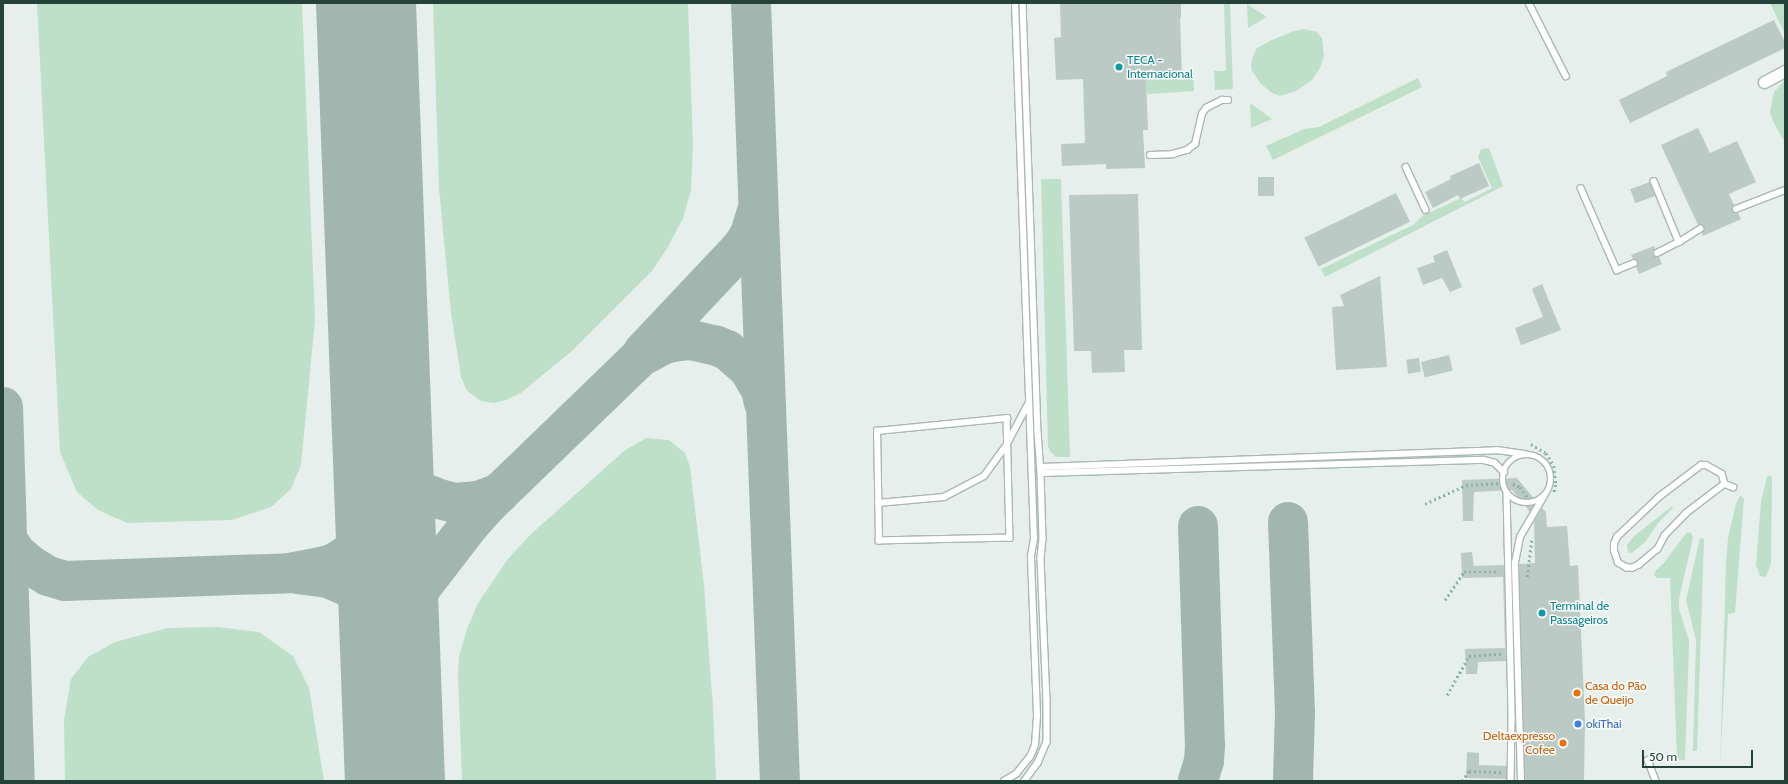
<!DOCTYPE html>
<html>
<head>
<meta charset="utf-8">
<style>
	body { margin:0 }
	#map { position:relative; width:1788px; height:784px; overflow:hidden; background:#e6efeb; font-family:Cabin,sans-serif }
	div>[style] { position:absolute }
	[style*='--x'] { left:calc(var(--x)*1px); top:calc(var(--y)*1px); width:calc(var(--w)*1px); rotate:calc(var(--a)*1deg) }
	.green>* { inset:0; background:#bfe0c8; transform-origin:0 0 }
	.taxiway>* { height:40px; margin:-20px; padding:0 20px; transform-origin:20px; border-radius:20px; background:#a2b6b0 }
	.runway>* { height:100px; margin:-50px; padding:0 50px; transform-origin:50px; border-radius:50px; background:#a2b6b0 }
	.building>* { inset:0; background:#bbcac4; transform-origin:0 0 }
	.path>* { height:2.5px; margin-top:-1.25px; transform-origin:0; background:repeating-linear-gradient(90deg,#86b3a5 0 2px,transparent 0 5px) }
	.roads { filter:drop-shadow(1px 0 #a8b8b2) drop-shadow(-1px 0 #a8b8b2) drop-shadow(0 1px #a8b8b2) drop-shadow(0 -1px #a8b8b2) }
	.lane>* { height:5.5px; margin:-2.75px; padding:0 2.75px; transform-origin:2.75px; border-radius:2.75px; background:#fff }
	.lane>.ring { margin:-2.75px; padding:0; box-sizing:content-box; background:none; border:5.5px solid #fff; border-radius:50% }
	.street>* { height:11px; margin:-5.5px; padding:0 5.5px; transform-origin:5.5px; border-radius:5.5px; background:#fff }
	.dots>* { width:11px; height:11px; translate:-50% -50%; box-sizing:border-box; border:2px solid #f7fbf9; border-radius:50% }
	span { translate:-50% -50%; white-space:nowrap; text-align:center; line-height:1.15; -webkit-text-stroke:3px #f7fbf9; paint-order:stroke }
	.culture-label { font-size:12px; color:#0d838f }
	.left { translate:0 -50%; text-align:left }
	.food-label { font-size:12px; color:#c56008 }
	.right { translate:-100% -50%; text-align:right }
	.shop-label { font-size:12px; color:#366cbe }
	.frame { position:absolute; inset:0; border:4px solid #24423a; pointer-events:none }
	.scale { position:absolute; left:1642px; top:750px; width:111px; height:18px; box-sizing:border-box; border:2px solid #24423a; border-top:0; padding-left:5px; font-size:12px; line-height:14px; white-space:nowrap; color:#24423a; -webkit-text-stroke:3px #f7fbf9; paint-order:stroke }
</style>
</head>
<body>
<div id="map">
	<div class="green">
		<i style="clip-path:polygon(37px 3px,302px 3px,315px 320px,301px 465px,291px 489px,271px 507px,232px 520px,127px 523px,98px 510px,77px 492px,60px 452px)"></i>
		<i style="clip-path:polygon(433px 3px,688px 3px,693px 146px,691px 190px,683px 218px,668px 247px,652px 271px,573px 350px,521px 393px,506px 400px,494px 403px,481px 401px,467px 391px,461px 377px,451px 313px,439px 189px)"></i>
		<i style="clip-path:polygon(1224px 3px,1230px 3px,1233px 89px,1215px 90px,1214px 71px,1226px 71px)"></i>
		<i style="clip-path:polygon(1770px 3px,1785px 3px,1785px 34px)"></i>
		<i style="clip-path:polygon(1247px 4px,1267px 17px,1248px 28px)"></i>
		<i style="clip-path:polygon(1304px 29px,1317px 32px,1322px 38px,1324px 56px,1320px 68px,1312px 80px,1296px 91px,1280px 96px,1272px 93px,1261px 84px,1252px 71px,1251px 65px,1253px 56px,1257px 48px,1272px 40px,1294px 31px)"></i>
		<i style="left:1193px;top:75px;width:16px;height:47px;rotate:86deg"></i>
		<i style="clip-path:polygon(1418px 78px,1422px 87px,1273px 160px,1266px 146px,1304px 129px,1319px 127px)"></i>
		<i style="clip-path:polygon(1785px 80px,1785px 143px,1773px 121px,1770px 112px,1774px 92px)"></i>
		<i style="clip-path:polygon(1250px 103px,1272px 119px,1251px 128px)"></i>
		<i style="clip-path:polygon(1489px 148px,1503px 186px,1325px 277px,1321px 269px,1413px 225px,1422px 216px,1461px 198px,1465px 202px,1492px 188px,1478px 157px,1481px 149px)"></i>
		<i style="clip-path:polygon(1041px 179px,1061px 179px,1070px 457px,1056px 457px,1050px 451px,1048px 446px)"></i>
		<i style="clip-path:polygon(646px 438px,669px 440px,685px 453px,690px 467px,704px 585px,713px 708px,716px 781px,462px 781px,458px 673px,459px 657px,467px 629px,478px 603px,508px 559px,530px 535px,624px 451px)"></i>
		<i style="clip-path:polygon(1770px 475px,1772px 478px,1771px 563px,1766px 577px,1760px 576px,1756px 565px,1761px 502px,1767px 477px)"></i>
		<i style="clip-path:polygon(1741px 496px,1744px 498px,1735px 613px,1728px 614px,1720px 767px,1726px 564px,1728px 538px,1736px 504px,1739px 497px)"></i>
		<i style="clip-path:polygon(1672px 506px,1673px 508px,1659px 522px,1645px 542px,1633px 552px,1628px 553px,1627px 545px,1634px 536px)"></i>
		<i style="clip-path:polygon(1687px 532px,1691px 533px,1693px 538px,1679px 599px,1679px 609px,1689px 640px,1689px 648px,1685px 760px,1680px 760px,1677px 757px,1670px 578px,1657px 578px,1654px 575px,1656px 570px,1663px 564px)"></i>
		<i style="clip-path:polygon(1700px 538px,1704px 539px,1697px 751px,1693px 751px,1696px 640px,1686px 600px)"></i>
		<i style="clip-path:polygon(218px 627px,259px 632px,293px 656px,309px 688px,324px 781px,65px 781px,64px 720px,71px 679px,88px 657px,115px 642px,168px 628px)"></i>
	</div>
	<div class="taxiway">
		<i style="--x:751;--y:3;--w:779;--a:87.87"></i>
		<i style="--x:643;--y:352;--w:144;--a:-46.7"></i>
		<i style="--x:742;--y:247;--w:15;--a:-58"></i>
		<i style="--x:750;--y:234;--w:27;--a:-73"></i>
		<i style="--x:3;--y:407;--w:374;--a:88.2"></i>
		<i style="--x:384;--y:437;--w:26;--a:69"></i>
		<i style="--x:393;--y:461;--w:29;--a:52"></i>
		<i style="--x:411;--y:484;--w:14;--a:36"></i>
		<i style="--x:422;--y:492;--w:18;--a:22"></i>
		<i style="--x:439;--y:499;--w:16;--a:14"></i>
		<i style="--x:455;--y:503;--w:23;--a:-5"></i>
		<i style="--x:478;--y:501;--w:23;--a:-20"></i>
		<i style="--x:1288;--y:522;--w:190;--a:87.9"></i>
		<i style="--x:1295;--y:712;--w:69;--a:91.7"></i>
		<i style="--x:1198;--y:526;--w:220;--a:88.2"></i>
		<i style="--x:1205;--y:746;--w:15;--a:94"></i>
		<i style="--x:1204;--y:761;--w:21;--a:107"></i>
		<i style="--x:7;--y:539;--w:15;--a:58"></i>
		<i style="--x:15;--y:552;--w:20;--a:41"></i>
		<i style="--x:30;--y:565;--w:21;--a:31"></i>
		<i style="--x:48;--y:576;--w:18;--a:16"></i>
		<i style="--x:65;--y:581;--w:225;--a:-2"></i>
		<i style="--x:290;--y:573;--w:33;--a:-11"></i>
		<i style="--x:322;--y:567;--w:14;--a:-17"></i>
		<i style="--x:335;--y:563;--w:25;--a:-34"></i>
		<i style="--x:356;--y:549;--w:18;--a:-52"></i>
		<i style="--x:367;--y:535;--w:16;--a:-60"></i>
		<i style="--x:375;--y:521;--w:26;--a:-72"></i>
		<i style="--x:383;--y:496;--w:75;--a:-91.5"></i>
		<i style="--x:297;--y:574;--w:31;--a:7"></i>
		<i style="--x:328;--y:578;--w:25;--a:23"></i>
		<i style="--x:351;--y:588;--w:14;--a:36"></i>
		<i style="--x:362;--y:596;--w:25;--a:50"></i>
		<i style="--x:378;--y:615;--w:13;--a:61"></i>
		<i style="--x:384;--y:626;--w:33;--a:79"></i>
		<i style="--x:390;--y:658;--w:36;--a:-74"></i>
		<i style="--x:400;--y:623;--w:23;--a:-65"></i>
		<i style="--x:410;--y:602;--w:98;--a:-52.4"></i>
		<i style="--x:470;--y:524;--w:27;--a:-48"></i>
		<i style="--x:488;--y:504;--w:211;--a:-44"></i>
		<i style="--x:640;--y:357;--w:27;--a:-28"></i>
		<i style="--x:664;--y:344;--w:14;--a:-12"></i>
		<i style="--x:678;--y:341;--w:13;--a:-4"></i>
		<i style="--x:691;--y:340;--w:27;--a:13"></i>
		<i style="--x:717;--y:346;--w:11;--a:22"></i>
		<i style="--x:727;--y:350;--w:28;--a:41"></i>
		<i style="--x:748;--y:368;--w:26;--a:59"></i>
		<i style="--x:761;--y:390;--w:13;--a:77"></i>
	</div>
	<div class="runway">
		<i style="--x:366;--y:3;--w:779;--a:87.87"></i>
	</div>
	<div class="building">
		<i style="clip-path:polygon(1060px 3px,1181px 3px,1181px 18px,1180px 18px,1182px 75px,1146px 76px,1148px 130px,1143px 130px,1145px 168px,1106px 169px,1106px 164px,1062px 166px,1061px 144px,1085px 143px,1083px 79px,1056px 80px,1054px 38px,1061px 37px)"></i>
		<i style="clip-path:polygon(1774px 20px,1785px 42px,1785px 48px,1630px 123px,1619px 100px,1667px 76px,1666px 72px)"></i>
		<i style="clip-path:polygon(1698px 128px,1710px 153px,1737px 141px,1756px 182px,1729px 194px,1734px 205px,1732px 211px,1738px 213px,1741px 219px,1703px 236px,1702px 233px,1704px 227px,1698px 225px,1661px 145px)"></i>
		<i style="clip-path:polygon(1479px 163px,1489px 186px,1460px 199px,1458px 195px,1433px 208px,1425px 192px,1451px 179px,1450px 176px)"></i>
		<i style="left:1274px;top:177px;width:19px;height:16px;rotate:90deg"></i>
		<i style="left:1650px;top:182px;width:15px;height:21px;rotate:70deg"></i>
		<i style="left:1396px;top:193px;width:32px;height:102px;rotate:64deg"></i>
		<i style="clip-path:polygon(1138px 194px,1142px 350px,1124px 350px,1125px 372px,1092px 373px,1091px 351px,1074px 351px,1069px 195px)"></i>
		<i style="clip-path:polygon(1654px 246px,1655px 249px,1653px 255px,1659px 257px,1662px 264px,1639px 274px,1636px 267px,1638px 261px,1633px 259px,1631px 255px)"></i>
		<i style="clip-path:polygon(1447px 250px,1462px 287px,1450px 292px,1442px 278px,1423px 285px,1417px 268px,1435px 262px,1433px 256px)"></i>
		<i style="clip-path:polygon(1380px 276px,1387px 367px,1336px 370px,1332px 307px,1344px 306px,1340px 295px)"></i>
		<i style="clip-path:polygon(1542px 284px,1561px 330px,1521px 345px,1515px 328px,1543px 317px,1532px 289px)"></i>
		<i style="left:1449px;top:355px;width:16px;height:29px;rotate:76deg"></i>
		<i style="left:1419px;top:358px;width:14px;height:13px;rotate:82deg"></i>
		<i style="clip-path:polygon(1517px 478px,1536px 501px,1530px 512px,1512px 490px,1474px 492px,1473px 521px,1463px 521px,1462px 480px)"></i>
		<i style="clip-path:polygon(1542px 508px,1546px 512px,1547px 527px,1567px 526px,1570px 566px,1578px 565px,1585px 721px,1584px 781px,1525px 781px,1519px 564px,1535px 563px,1534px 522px)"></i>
		<i style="clip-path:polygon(1472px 552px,1474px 566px,1504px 565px,1506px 661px,1478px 662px,1477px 674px,1466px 674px,1465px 649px,1505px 648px,1503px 577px,1462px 578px,1461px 553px)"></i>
		<i style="clip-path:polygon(1467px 752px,1479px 753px,1479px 765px,1507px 766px,1507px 779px,1466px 778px)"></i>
	</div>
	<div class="path">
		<i style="--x:1531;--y:444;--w:17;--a:31"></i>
		<i style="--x:1546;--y:453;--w:15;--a:58"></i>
		<i style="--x:1554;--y:466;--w:19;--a:84"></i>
		<i style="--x:1556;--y:485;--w:8;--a:104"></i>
		<i style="--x:1513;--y:484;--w:8;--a:23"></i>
		<i style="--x:1520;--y:487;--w:17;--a:54"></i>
		<i style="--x:1425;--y:504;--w:45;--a:-24.9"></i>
		<i style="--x:1466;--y:485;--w:38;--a:-3"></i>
		<i style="--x:1527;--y:577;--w:39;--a:-83"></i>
		<i style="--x:1445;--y:600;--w:34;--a:-56"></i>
		<i style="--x:1464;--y:572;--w:35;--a:0"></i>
		<i style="--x:1447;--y:695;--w:45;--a:-60.6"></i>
		<i style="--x:1469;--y:656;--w:32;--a:-4"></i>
		<i style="--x:1462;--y:781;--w:12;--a:-55"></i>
		<i style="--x:1469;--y:771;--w:33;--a:2"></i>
	</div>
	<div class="roads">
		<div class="lane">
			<i style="--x:1023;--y:3;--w:429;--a:88"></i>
			<i style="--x:1038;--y:432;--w:41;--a:85.8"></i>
			<i style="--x:1041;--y:473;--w:66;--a:88.3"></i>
			<i style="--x:1043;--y:539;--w:20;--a:96"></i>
			<i style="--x:1041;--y:559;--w:141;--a:87.6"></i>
			<i style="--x:1047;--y:700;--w:42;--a:90"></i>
			<i style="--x:1047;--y:742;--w:23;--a:113"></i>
			<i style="--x:1038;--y:763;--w:22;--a:126"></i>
			<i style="--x:1529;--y:3;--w:82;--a:63.1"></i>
			<i style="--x:1150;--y:155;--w:23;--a:-2"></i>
			<i style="--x:1173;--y:154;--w:15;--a:-16"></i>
			<i style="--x:1187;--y:150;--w:10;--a:-37"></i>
			<i style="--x:1195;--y:144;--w:31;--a:-77"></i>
			<i style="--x:1202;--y:114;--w:7;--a:-56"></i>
			<i style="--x:1206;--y:108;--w:18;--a:-27"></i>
			<i style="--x:1222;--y:100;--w:6;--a:0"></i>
			<i style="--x:1406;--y:167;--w:47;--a:65.1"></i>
			<i style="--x:1654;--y:181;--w:66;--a:67.7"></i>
			<i style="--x:1679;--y:242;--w:25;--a:-32"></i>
			<i style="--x:1581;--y:188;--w:90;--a:66.3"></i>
			<i style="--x:1617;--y:270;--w:18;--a:-22"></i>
			<i style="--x:1736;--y:209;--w:53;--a:-21.2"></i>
			<i style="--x:1657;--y:253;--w:25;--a:-27"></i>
			<i style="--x:1007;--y:418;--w:120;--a:88.6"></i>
			<i style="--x:1010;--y:538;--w:131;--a:178.7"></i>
			<i style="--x:879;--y:541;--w:110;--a:-91"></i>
			<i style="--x:877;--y:431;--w:131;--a:-5.7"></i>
			<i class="ring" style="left:1503px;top:455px;width:42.5px;height:42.5px"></i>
			<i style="--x:1701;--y:465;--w:5;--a:0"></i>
			<i style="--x:1706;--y:465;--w:18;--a:29"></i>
			<i style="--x:1722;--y:474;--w:10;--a:73"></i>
			<i style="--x:1725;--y:484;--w:48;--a:142.7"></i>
			<i style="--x:1687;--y:513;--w:32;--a:134"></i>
			<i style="--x:1665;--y:536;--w:15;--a:118"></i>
			<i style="--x:1658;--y:549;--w:25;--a:140"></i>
			<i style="--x:1639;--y:565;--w:7;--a:153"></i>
			<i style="--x:1633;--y:568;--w:6;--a:180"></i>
			<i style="--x:1627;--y:568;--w:10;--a:-151"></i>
			<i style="--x:1618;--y:563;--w:13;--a:-108"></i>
			<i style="--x:1614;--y:551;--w:7;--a:-90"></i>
			<i style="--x:1614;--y:544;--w:8;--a:-67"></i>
			<i style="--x:1617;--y:537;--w:58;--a:-43.6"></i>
			<i style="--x:1659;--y:497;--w:53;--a:-37.3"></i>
			<i style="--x:1041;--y:467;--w:456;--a:-2.1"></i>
			<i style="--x:1497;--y:450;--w:29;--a:8"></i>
			<i style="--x:1041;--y:473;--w:443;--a:-1.7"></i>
			<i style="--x:1484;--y:460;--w:11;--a:15"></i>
			<i style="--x:1495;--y:463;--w:13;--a:45"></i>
			<i style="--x:1725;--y:484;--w:9;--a:21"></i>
			<i style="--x:1507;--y:493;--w:227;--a:88.7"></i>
			<i style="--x:1512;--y:720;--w:61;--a:90.9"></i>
			<i style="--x:878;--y:503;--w:66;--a:-5.2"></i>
			<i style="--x:944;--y:497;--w:45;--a:-27.7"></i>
			<i style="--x:984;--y:476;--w:39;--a:-54"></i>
			<i style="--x:1007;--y:444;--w:45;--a:-62.3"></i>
			<i style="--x:1648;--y:760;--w:22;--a:69"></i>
			<i style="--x:1004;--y:781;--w:14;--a:-30"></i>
			<i style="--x:1016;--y:774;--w:22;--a:-51"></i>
			<i style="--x:1030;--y:757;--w:13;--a:-67"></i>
			<i style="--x:1035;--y:745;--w:30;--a:-86"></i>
			<i style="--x:1037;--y:715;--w:159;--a:-92.2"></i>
			<i style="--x:1031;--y:556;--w:17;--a:-80"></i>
			<i style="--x:1034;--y:539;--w:536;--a:-92.03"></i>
			<i style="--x:1521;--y:781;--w:218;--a:-91.6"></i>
			<i style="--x:1515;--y:563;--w:26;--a:-79"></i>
			<i style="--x:1520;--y:537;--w:48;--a:-59.7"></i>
		</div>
		<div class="street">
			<i style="--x:1764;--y:82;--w:24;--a:-28"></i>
		</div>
	</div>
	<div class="dots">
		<i style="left:1119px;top:67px;background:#0f9aa8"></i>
		<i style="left:1542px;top:613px;background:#0f9aa8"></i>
		<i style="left:1577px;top:693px;background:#e8710a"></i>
		<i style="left:1578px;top:724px;background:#3f7fe0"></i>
		<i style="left:1563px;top:743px;background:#e8710a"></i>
	</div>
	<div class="culture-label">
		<span class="left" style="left:1127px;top:67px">TECA -<br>Internacional</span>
		<span class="left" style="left:1550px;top:613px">Terminal de<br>Passageiros</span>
	</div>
	<div class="food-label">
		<span class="left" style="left:1585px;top:693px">Casa do Pão<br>de Queijo</span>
		<span class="right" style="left:1555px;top:743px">Deltaexpresso<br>Cofee</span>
	</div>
	<div class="shop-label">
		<span class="left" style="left:1586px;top:724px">okiThai</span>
	</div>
	<div class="frame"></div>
	<div class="scale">50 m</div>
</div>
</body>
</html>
